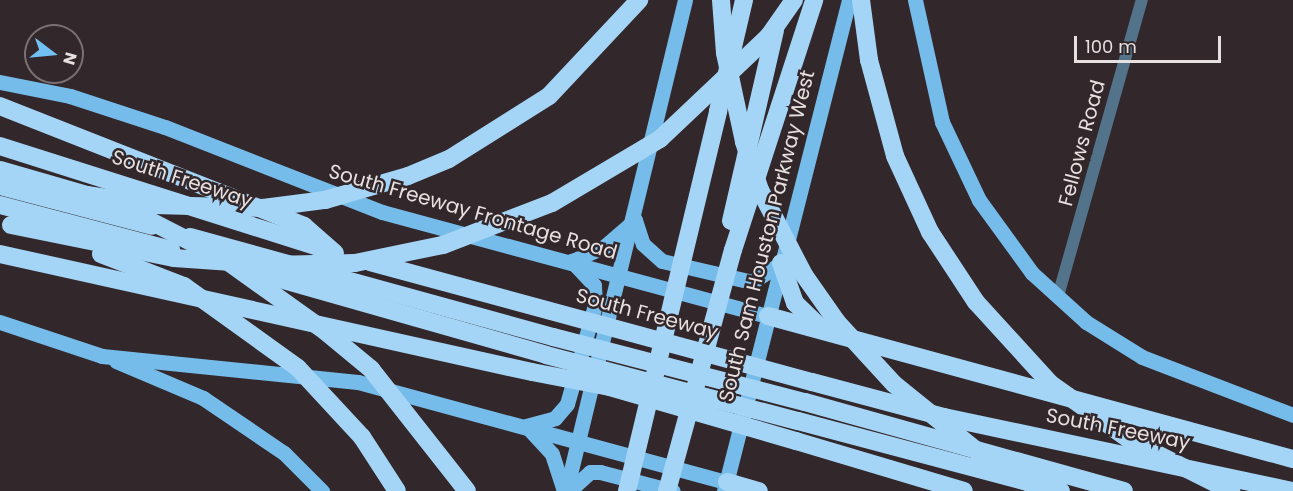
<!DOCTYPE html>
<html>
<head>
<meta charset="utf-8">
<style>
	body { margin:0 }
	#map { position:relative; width:1293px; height:491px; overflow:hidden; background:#32272a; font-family:Poppins,sans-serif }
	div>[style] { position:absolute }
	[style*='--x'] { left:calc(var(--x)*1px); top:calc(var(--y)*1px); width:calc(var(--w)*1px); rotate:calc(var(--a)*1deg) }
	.minor>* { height:12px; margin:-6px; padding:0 6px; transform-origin:6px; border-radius:6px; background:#53738a }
	.major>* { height:15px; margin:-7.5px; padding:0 7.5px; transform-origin:7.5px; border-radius:7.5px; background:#76bcea }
	.highway>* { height:18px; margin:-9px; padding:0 9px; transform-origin:9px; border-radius:9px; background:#a5d5f6 }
	.highway-bridge>* { height:18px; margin:-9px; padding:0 9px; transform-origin:9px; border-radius:9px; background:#a5d5f6 }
	span { translate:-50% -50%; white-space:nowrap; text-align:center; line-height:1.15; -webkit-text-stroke:5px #32272a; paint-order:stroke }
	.street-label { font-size:20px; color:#e7e0e1 }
	.north { position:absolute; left:24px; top:24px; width:60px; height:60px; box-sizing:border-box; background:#32272a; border:2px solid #7a7173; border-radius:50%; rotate:106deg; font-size:16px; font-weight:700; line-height:24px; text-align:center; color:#e7e0e1 }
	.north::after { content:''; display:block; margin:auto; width:21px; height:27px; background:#72c1f5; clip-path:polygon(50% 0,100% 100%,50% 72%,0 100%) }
	.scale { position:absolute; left:1074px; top:36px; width:147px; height:27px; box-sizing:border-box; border:3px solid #e7e0e1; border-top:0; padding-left:8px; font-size:18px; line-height:21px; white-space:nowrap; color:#e7e0e1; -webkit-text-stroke:4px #32272a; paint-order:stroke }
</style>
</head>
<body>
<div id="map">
	<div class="minor">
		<i style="--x:1058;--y:296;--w:308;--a:-74.2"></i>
	</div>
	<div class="major">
		<i style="--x:915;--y:0;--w:125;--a:77.5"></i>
		<i style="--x:942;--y:122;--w:86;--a:64.6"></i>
		<i style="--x:979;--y:200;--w:90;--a:54"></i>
		<i style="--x:1032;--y:273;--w:73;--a:42.2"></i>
		<i style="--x:1086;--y:322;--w:66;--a:32"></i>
		<i style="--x:1142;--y:357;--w:162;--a:21"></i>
		<i style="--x:0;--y:82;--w:71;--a:11.3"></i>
		<i style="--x:70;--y:96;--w:100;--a:18.1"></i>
		<i style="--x:165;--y:127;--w:233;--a:21.4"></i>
		<i style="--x:382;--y:212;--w:400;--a:15.1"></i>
		<i style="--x:635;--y:220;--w:25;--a:72"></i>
		<i style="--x:643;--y:244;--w:25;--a:42"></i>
		<i style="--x:662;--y:261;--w:92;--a:13.1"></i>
		<i style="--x:752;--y:282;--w:35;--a:-33"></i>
		<i style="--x:572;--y:261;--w:35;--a:-24"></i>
		<i style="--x:604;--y:247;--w:41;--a:-41.1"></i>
		<i style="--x:0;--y:322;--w:108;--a:18.4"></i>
		<i style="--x:102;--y:356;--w:257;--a:5.8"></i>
		<i style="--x:358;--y:382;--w:382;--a:15.2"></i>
		<i style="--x:116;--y:361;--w:95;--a:23"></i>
		<i style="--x:203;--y:398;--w:98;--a:34.2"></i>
		<i style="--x:284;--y:453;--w:54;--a:45"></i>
		<i style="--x:526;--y:426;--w:30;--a:-15"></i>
		<i style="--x:555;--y:418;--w:18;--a:-49"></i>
		<i style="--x:567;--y:404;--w:103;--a:-74.2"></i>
		<i style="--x:595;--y:305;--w:20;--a:-93"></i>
		<i style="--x:594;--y:285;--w:33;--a:-133"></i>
		<i style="--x:528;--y:428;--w:35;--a:47"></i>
		<i style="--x:552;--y:454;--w:39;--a:72"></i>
		<i style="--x:566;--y:491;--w:505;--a:-76.38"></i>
		<i style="--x:569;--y:491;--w:28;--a:-42"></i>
		<i style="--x:590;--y:472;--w:10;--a:0"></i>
		<i style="--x:600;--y:472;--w:75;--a:14.6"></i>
		<i style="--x:724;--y:491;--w:507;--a:-75.72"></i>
	</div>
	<div class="highway">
		<i style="--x:0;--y:106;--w:327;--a:21.5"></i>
		<i style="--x:304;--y:226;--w:41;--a:41.1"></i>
		<i style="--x:718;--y:111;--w:114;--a:-76.8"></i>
		<i style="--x:0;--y:146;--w:341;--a:17.6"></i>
		<i style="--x:0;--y:170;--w:91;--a:16"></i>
		<i style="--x:0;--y:186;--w:157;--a:14.7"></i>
		<i style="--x:0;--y:205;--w:177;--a:14.7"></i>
		<i style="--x:190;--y:237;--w:377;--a:15.4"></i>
		<i style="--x:0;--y:254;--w:545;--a:12.51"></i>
		<i style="--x:781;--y:263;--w:42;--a:70.7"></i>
		<i style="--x:795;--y:303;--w:36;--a:44"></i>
		<i style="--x:238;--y:267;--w:320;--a:15.9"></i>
		<i style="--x:768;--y:316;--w:544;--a:15.24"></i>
		<i style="--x:812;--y:382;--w:137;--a:14.9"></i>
		<i style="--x:944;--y:417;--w:356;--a:12"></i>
		<i style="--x:805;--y:402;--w:331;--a:15.6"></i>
		<i style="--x:798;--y:421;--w:272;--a:14.9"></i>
		<i style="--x:796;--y:441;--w:175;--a:16.6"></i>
		<i style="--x:727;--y:482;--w:33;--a:16"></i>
	</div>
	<div class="highway-bridge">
		<i style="--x:721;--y:0;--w:53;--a:85.7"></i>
		<i style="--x:725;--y:53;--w:91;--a:77.9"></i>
		<i style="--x:744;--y:142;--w:51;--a:71.6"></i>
		<i style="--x:760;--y:190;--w:96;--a:62.6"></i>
		<i style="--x:804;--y:275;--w:57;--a:54.9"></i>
		<i style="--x:837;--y:322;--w:84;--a:47.4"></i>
		<i style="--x:894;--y:384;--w:113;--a:38.9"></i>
		<i style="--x:982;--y:455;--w:71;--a:30.5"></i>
		<i style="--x:861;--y:0;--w:61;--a:82.4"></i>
		<i style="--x:869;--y:60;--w:99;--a:74.8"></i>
		<i style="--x:895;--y:156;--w:84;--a:65.3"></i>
		<i style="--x:930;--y:232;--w:84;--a:56.7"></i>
		<i style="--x:976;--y:302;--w:111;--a:47.6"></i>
		<i style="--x:1051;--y:384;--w:100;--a:35.3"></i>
		<i style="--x:1133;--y:442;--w:110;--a:26.6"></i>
		<i style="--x:87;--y:195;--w:68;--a:8.5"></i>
		<i style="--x:154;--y:205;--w:109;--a:1.6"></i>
		<i style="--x:263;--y:208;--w:63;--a:-7.4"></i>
		<i style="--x:325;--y:200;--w:86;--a:-16.1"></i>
		<i style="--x:408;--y:176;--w:44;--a:-22.5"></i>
		<i style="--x:449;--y:159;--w:118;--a:-32.2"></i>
		<i style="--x:549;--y:96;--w:132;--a:-46.8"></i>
		<i style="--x:123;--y:207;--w:114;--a:27.2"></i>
		<i style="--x:224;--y:259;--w:124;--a:35.5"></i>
		<i style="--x:325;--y:331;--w:60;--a:39.6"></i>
		<i style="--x:371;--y:369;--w:155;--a:51.8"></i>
		<i style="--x:731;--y:221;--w:195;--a:-77"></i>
		<i style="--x:11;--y:225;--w:166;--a:11.4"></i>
		<i style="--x:174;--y:258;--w:99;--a:4"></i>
		<i style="--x:273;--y:265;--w:82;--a:-1.4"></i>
		<i style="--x:355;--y:263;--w:90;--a:-11.6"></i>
		<i style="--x:443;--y:245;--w:117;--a:-21.1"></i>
		<i style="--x:552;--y:203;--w:126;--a:-30.7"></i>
		<i style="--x:660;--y:139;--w:149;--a:-43.4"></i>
		<i style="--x:768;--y:37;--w:45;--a:-54.9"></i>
		<i style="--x:101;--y:254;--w:89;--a:21.1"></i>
		<i style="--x:184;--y:286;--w:140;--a:35.7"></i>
		<i style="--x:298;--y:368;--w:94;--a:47.2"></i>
		<i style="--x:362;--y:437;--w:64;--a:57.1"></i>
		<i style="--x:370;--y:262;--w:458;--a:15.2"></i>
		<i style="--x:553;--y:337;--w:260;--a:14.5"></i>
		<i style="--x:546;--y:355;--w:260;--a:14.7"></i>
		<i style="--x:532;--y:372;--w:79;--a:10.9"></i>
		<i style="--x:610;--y:387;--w:194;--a:16.2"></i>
		<i style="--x:627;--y:491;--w:391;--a:-76.5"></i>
		<i style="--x:667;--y:491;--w:250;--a:-74.7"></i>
		<i style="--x:733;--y:250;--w:263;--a:-72"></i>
	</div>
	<div class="street-label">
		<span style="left:1082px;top:143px;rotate:-75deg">Fellows Road</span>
		<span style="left:182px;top:179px;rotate:18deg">South Freeway</span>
		<span style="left:473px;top:212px;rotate:16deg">South Freeway Frontage Road</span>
		<span style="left:767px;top:236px;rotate:-76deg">South Sam Houston Parkway West</span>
		<span style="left:647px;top:314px;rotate:15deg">South Freeway</span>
		<span style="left:1118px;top:429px;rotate:11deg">South Freeway</span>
	</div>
	<div class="north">N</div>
	<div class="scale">100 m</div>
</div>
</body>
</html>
